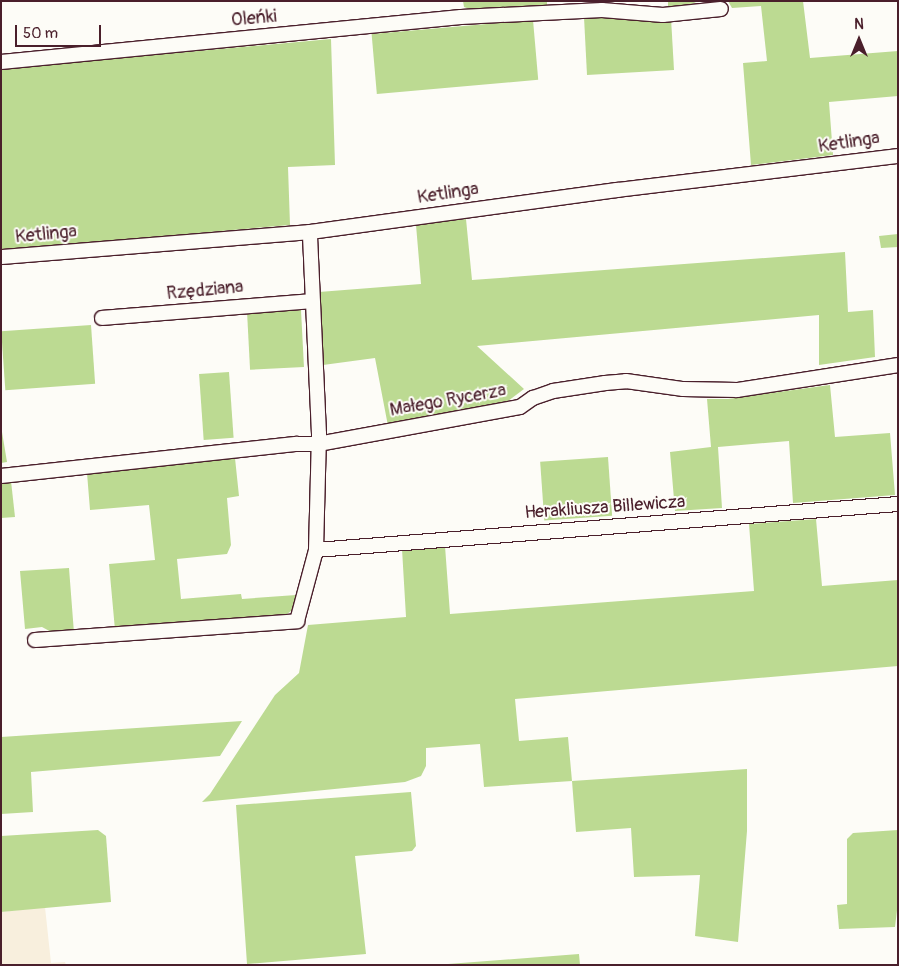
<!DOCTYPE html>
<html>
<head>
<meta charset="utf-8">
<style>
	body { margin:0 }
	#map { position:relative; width:899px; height:966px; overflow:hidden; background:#fdfcf7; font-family:Pangolin,sans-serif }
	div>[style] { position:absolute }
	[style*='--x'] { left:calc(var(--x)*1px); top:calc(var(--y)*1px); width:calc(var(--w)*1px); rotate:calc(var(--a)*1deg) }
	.built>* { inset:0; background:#f8efdd }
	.green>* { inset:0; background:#bcda92; transform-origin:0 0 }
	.roads { filter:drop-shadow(1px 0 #4a1f2b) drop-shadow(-1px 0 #4a1f2b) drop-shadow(0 1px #4a1f2b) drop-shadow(0 -1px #4a1f2b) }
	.street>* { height:14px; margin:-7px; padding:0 7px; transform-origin:7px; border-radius:7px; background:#fdfcf7 }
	span { translate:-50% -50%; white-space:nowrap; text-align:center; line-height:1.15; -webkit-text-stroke:4px #fdfcf7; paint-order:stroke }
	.street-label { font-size:18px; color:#4a1f2b }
	.frame { position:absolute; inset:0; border:2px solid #4a1f2b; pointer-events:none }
	.north { position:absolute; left:834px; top:15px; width:50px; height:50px; -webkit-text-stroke:4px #fdfcf7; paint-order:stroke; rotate:0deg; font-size:14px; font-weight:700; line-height:20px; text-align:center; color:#4a1f2b }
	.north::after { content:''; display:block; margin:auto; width:18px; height:22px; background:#4a1f2b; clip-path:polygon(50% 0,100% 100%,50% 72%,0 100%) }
	.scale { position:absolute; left:15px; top:25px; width:86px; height:22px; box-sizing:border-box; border:2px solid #4a1f2b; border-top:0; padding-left:6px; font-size:15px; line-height:18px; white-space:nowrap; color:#4a1f2b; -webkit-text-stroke:4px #fdfcf7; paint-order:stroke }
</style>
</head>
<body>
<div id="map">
	<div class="built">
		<i style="clip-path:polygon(45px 907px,51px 963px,65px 962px,66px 965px,1px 965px,1px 912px)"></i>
	</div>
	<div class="green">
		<i style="clip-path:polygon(463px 1px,547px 1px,547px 10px,478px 12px,464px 7px)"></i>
		<i style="clip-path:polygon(668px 1px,698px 1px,684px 8px,668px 10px)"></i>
		<i style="clip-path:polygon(728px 1px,803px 1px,810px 58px,898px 51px,898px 96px,829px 102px,833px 155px,751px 165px,743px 63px,767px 61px,761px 6px,732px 8px)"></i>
		<i style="clip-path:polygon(612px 15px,671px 18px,674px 70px,587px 75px,584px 17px)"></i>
		<i style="left:533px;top:20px;width:60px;height:162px;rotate:85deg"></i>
		<i style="clip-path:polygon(331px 39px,335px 165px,288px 167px,290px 225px,1px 250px,1px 66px,142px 56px)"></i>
		<i style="clip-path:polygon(466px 219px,472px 280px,845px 252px,848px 312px,873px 310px,875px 357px,819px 365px,819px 315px,477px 346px,524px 389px,508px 401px,388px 426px,375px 358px,323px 365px,319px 292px,421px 284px,416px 225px)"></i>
		<i style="clip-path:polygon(898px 234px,898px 247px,881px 248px,879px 236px)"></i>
		<i style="left:301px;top:310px;width:57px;height:54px;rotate:87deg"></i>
		<i style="left:91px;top:325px;width:59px;height:90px;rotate:86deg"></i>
		<i style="left:229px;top:372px;width:66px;height:30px;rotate:86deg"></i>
		<i style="clip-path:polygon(830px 385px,835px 437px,890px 433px,895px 495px,793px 503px,789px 441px,718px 447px,722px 508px,675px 511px,670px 452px,711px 447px,707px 399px,728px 399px)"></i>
		<i style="clip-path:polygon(1px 426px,7px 462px,1px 463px)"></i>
		<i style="left:608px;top:457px;width:59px;height:68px;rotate:86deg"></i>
		<i style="clip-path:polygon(235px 458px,239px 496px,227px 498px,231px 545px,227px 554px,177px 559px,181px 599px,241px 594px,242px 599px,296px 595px,297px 603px,291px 611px,283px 617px,115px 630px,109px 564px,155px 560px,149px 505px,90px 510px,87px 473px)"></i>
		<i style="clip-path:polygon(11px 481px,15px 517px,1px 518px,1px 482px)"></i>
		<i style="clip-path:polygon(816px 519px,822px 586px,898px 580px,898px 666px,515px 699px,519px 741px,568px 737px,572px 781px,747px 769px,747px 831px,738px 942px,695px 936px,700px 875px,634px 877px,631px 828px,576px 832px,572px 781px,484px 787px,480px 744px,426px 748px,426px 766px,421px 776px,405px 782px,202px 802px,210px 794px,275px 695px,299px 673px,308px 625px,406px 617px,402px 549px,445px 546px,450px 614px,754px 591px,749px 524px)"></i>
		<i style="clip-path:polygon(69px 568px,74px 633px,55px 634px,42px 627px,25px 629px,20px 571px)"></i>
		<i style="clip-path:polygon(242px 721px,220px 756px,31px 772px,33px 812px,1px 814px,1px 737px)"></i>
		<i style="clip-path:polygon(411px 792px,416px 846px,412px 851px,355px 856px,366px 954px,247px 964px,236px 805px)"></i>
		<i style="clip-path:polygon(98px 830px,106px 836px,111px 902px,1px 912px,1px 836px)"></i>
		<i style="clip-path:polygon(898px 830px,898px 902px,895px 927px,839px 929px,837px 905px,847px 904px,847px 839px,853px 833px)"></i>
		<i style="clip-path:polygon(579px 954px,580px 965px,435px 965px)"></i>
	</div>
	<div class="roads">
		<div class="street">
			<i style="--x:1;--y:62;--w:462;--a:-5.6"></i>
			<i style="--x:461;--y:17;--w:141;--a:-2.8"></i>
			<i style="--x:602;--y:10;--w:61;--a:4.7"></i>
			<i style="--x:663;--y:15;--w:58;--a:-5.9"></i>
			<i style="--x:1;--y:257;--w:310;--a:-4.6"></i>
			<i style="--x:310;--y:232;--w:310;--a:-7.8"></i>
			<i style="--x:617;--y:190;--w:283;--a:-6.9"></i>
			<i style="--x:102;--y:318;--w:211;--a:-4.6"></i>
			<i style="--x:1;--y:476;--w:298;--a:-6.2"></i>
			<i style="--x:297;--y:444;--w:21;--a:0"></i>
			<i style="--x:318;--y:444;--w:205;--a:-10.4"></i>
			<i style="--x:520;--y:407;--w:16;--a:-35"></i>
			<i style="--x:533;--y:398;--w:21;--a:-19"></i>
			<i style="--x:553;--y:391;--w:53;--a:-8.7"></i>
			<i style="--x:605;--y:383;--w:21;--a:-5"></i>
			<i style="--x:626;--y:381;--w:58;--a:8"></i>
			<i style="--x:683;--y:389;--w:54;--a:1.1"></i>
			<i style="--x:737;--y:390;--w:163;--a:-8.8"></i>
			<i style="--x:316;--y:550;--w:584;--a:-4.52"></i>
			<i style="--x:35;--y:640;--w:263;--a:-4.1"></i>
			<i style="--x:297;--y:621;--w:73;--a:-75"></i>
			<i style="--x:316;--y:550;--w:116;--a:-88.5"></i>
			<i style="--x:319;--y:434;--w:202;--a:-92.6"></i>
		</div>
	</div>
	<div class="street-label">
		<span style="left:254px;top:19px;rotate:-5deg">Oleńki</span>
		<span style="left:849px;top:143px;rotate:-8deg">Ketlinga</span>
		<span style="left:448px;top:194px;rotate:-8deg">Ketlinga</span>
		<span style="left:46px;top:235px;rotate:-5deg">Ketlinga</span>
		<span style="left:205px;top:291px;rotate:-5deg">Rzędziana</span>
		<span style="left:448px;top:401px;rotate:-10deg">Małego Rycerza</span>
		<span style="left:605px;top:508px;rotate:-4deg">Herakliusza Billewicza</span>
	</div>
	<div class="frame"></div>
	<div class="north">N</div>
	<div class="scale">50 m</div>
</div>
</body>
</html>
